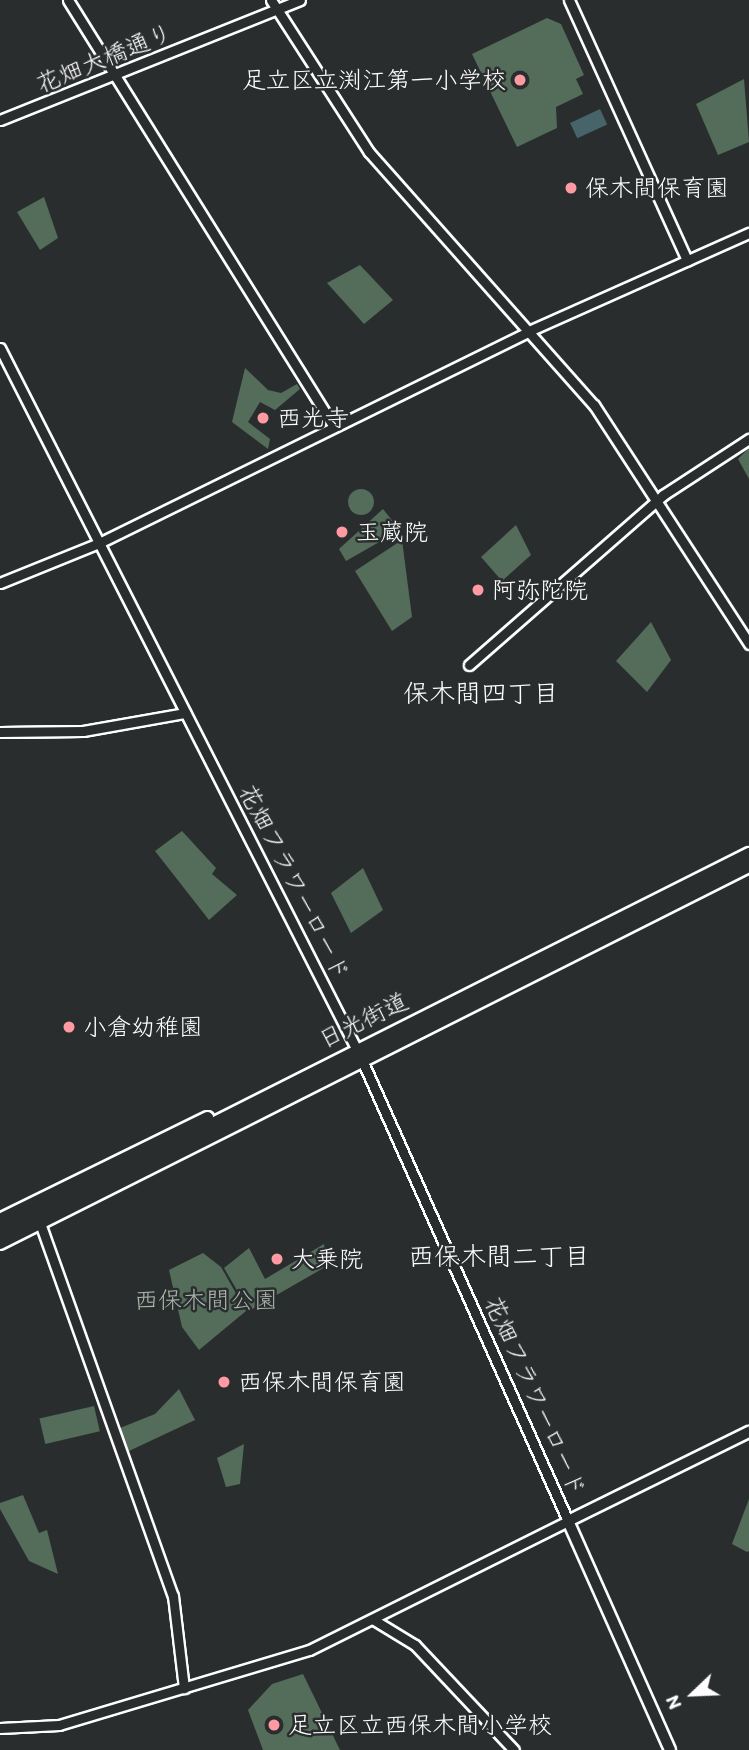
<!DOCTYPE html>
<html>
<head>
<meta charset="utf-8">
<style>
	body { margin:0 }
	#map { position:relative; width:749px; height:1750px; overflow:hidden; background:#2a2d2e; font-family:Itim,"Klee One",sans-serif }
	div>[style] { position:absolute }
	[style*='--x'] { left:calc(var(--x)*1px); top:calc(var(--y)*1px); width:calc(var(--w)*1px); rotate:calc(var(--a)*1deg) }
	.green>* { inset:0; background:#546c5a; transform-origin:0 0 }
	.round { border-radius:50% }
	.water>* { inset:0; background:#466469; transform-origin:0 0 }
	.roads { filter:drop-shadow(2px 0 #fff) drop-shadow(-2px 0 #fff) drop-shadow(0 2px #fff) drop-shadow(0 -2px #fff) }
	.minor>* { height:9px; margin:-4.5px; padding:0 4.5px; transform-origin:4.5px; border-radius:4.5px; background:#2a2d2e }
	.major>* { height:10px; margin:-5px; padding:0 5px; transform-origin:5px; border-radius:5px; background:#2a2d2e }
	.highway>* { height:12px; margin:-6px; padding:0 6px; transform-origin:6px; border-radius:6px; background:#2a2d2e }
	.dots>* { width:19px; height:19px; translate:-50% -50%; box-sizing:border-box; border:4px solid #2a2d2e; border-radius:50% }
	span { translate:-50% -50%; white-space:nowrap; text-align:center; line-height:1.15; -webkit-text-stroke:5px #2a2d2e; paint-order:stroke }
	.street-label { font-size:24px; color:#fff }
	.poi-label { font-size:24px; color:#fff }
	.right { translate:-100% -50%; text-align:right }
	.left { translate:0 -50%; text-align:left }
	.park-label { font-size:24px; color:#aab6ac }
	.neighbourhood-label { font-size:26px; color:#fff }
	.north { position:absolute; left:658px; top:1659px; width:70px; height:70px; -webkit-text-stroke:5px #2a2d2e; paint-order:stroke; rotate:247deg; font-size:19px; font-weight:700; line-height:28px; text-align:center; color:#fff }
	.north::after { content:''; display:block; margin:auto; width:24px; height:32px; background:#fff; clip-path:polygon(50% 0,100% 100%,50% 72%,0 100%) }
</style>
</head>
<body>
<div id="map">
	<div class="green">
		<i style="clip-path:polygon(547px 18px,561px 24px,584px 75px,576px 79px,583px 94px,556px 107px,557px 128px,517px 147px,472px 54px)"></i>
		<i style="clip-path:polygon(744px 79px,749px 142px,718px 155px,696px 104px)"></i>
		<i style="clip-path:polygon(44px 197px,58px 238px,40px 250px,17px 212px)"></i>
		<i style="clip-path:polygon(360px 265px,393px 300px,364px 324px,327px 283px)"></i>
		<i style="clip-path:polygon(245px 368px,268px 390px,281px 393px,297px 384px,300px 389px,275px 410px,260px 402px,248px 422px,270px 439px,268px 449px,232px 422px)"></i>
		<i style="clip-path:polygon(749px 448px,749px 479px,738px 459px)"></i>
		<i class="round" style="left:348px;top:489px;width:26px;height:26px"></i>
		<i style="clip-path:polygon(383px 509px,395px 524px,381px 541px,346px 561px,339px 549px)"></i>
		<i style="clip-path:polygon(516px 525px,531px 555px,502px 581px,481px 557px)"></i>
		<i style="clip-path:polygon(402px 540px,412px 617px,392px 631px,355px 571px)"></i>
		<i style="clip-path:polygon(651px 622px,671px 660px,647px 692px,616px 661px)"></i>
		<i style="clip-path:polygon(182px 831px,216px 868px,212px 874px,237px 895px,209px 920px,155px 851px)"></i>
		<i style="clip-path:polygon(363px 868px,383px 910px,351px 933px,331px 893px)"></i>
		<i style="clip-path:polygon(324px 1244px,327px 1266px,249px 1311px,224px 1268px,249px 1248px,265px 1279px)"></i>
		<i style="clip-path:polygon(203px 1253px,221px 1267px,246px 1311px,199px 1350px,182px 1327px,169px 1270px)"></i>
		<i style="clip-path:polygon(179px 1389px,195px 1420px,129px 1451px,120px 1428px,155px 1414px)"></i>
		<i style="left:94px;top:1406px;width:26px;height:56px;rotate:77deg"></i>
		<i style="clip-path:polygon(244px 1444px,240px 1484px,226px 1487px,217px 1458px)"></i>
		<i style="clip-path:polygon(23px 1495px,39px 1533px,47px 1530px,58px 1574px,29px 1561px,0 1509px,0 1503px)"></i>
		<i style="clip-path:polygon(749px 1499px,749px 1551px,747px 1552px,732px 1544px)"></i>
		<i style="clip-path:polygon(303px 1674px,340px 1750px,263px 1750px,248px 1710px,272px 1684px)"></i>
	</div>
	<div class="water">
		<i style="left:600px;top:109px;width:17px;height:33px;rotate:65deg"></i>
	</div>
	<div class="roads">
		<div class="minor">
			<i style="--x:68;--y:0;--w:503;--a:58.08"></i>
			<i style="--x:271;--y:0;--w:181;--a:57.2"></i>
			<i style="--x:369;--y:152;--w:339;--a:48.4"></i>
			<i style="--x:594;--y:405;--w:285;--a:57"></i>
			<i style="--x:569;--y:0;--w:286;--a:65.6"></i>
			<i style="--x:0;--y:120;--w:323;--a:-21.8"></i>
			<i style="--x:0;--y:348;--w:797;--a:63.05"></i>
			<i style="--x:361;--y:1058;--w:507;--a:65.91"></i>
			<i style="--x:568;--y:1521;--w:289;--a:153.5"></i>
			<i style="--x:309;--y:1650;--w:261;--a:163.3"></i>
			<i style="--x:59;--y:1725;--w:59;--a:177.1"></i>
			<i style="--x:0;--y:583;--w:107;--a:-22"></i>
			<i style="--x:99;--y:543;--w:482;--a:-26.2"></i>
			<i style="--x:531;--y:330;--w:239;--a:-24"></i>
			<i style="--x:469;--y:665;--w:258;--a:-41.2"></i>
			<i style="--x:663;--y:495;--w:103;--a:-33.1"></i>
			<i style="--x:0;--y:732;--w:83;--a:-0.7"></i>
			<i style="--x:83;--y:731;--w:104;--a:-10"></i>
			<i style="--x:40;--y:1223;--w:396;--a:70.4"></i>
			<i style="--x:173;--y:1596;--w:93;--a:83.2"></i>
			<i style="--x:374;--y:1620;--w:48;--a:31.4"></i>
			<i style="--x:415;--y:1645;--w:144;--a:46.7"></i>
		</div>
		<div class="major">
			<i style="--x:670;--y:1750;--w:251;--a:-114"></i>
			<i style="--x:568;--y:1521;--w:202;--a:-26.2"></i>
		</div>
		<div class="highway">
			<i style="--x:0;--y:1220;--w:231;--a:-26.2"></i>
			<i style="--x:0;--y:1231;--w:839;--a:-26.72"></i>
			<i style="--x:0;--y:1243;--w:839;--a:-26.72"></i>
		</div>
	</div>
	<div class="dots">
		<i style="left:520px;top:80px;background:#ff9aa2"></i>
		<i style="left:571px;top:188px;background:#ff9aa2"></i>
		<i style="left:263px;top:418px;background:#ff9aa2"></i>
		<i style="left:342px;top:532px;background:#ff9aa2"></i>
		<i style="left:478px;top:590px;background:#ff9aa2"></i>
		<i style="left:69px;top:1027px;background:#ff9aa2"></i>
		<i style="left:277px;top:1259px;background:#ff9aa2"></i>
		<i style="left:224px;top:1382px;background:#ff9aa2"></i>
		<i style="left:274px;top:1725px;background:#ff9aa2"></i>
	</div>
	<div class="street-label">
		<span style="left:104px;top:58px;rotate:-22deg">花畑大橋通り</span>
		<span style="left:295px;top:882px;rotate:63deg">花畑フラワーロード</span>
		<span style="left:363px;top:1020px;rotate:-26deg">日光街道</span>
		<span style="left:536px;top:1396px;rotate:66deg">花畑フラワーロード</span>
	</div>
	<div class="poi-label">
		<span class="right" style="left:506px;top:80px">足立区立渕江第一小学校</span>
		<span class="left" style="left:585px;top:188px">保木間保育園</span>
		<span class="left" style="left:277px;top:418px">西光寺</span>
		<span class="left" style="left:356px;top:532px">玉蔵院</span>
		<span class="left" style="left:492px;top:590px">阿弥陀院</span>
		<span class="left" style="left:83px;top:1027px">小倉幼稚園</span>
		<span class="left" style="left:291px;top:1259px">大乗院</span>
		<span class="left" style="left:238px;top:1382px">西保木間保育園</span>
		<span class="left" style="left:288px;top:1725px">足立区立西保木間小学校</span>
	</div>
	<div class="park-label">
		<span style="left:206px;top:1300px">西保木間公園</span>
	</div>
	<div class="neighbourhood-label">
		<span style="left:481px;top:694px">保木間四丁目</span>
		<span style="left:499px;top:1257px">西保木間二丁目</span>
	</div>
	<div class="north">N</div>
</div>
</body>
</html>
